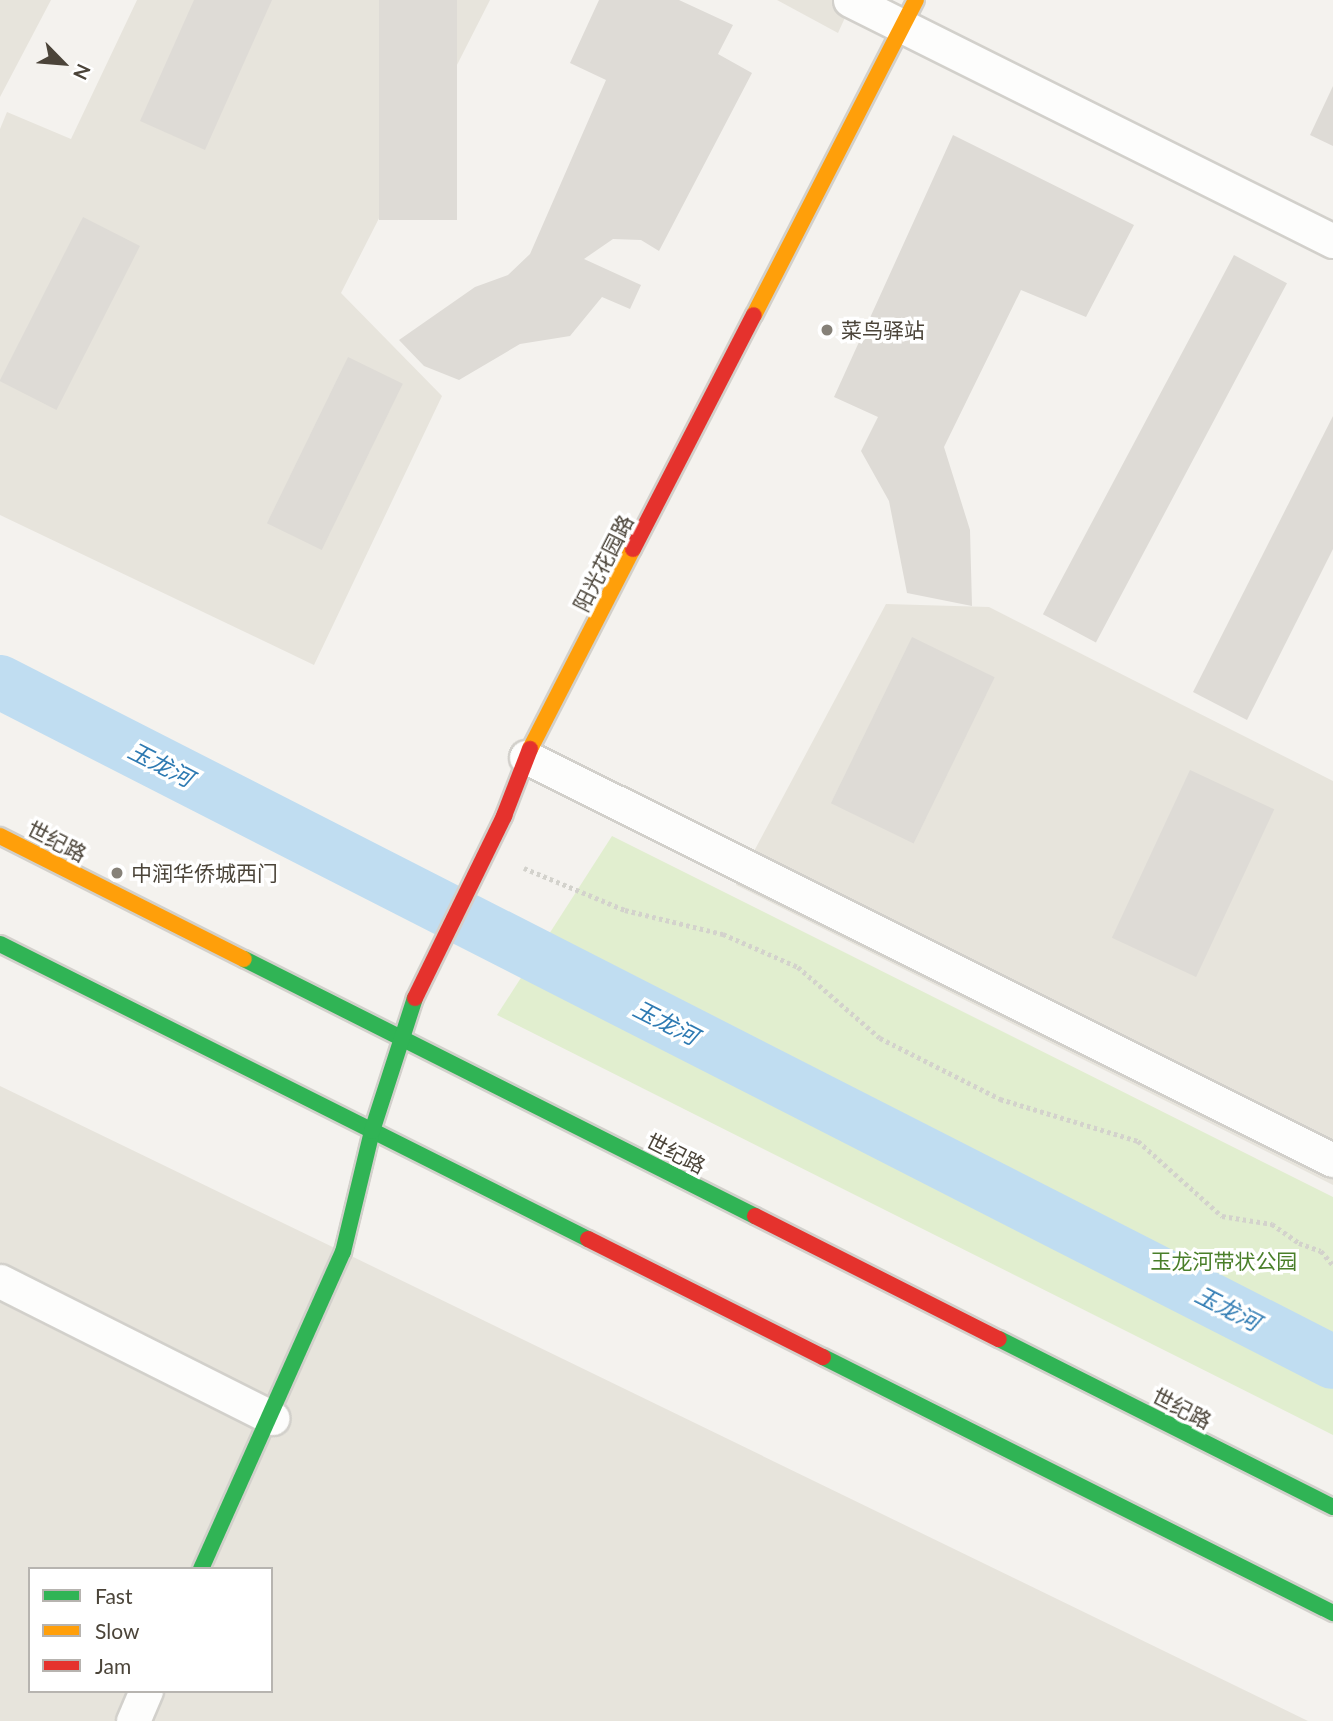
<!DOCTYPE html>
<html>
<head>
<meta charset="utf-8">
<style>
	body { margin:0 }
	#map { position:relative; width:1333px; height:1721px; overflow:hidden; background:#f4f2ee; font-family:Lato,"Noto Sans SC",sans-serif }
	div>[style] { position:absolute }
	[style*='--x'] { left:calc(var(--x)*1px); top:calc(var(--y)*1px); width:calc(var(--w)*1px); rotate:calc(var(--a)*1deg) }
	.residential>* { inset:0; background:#e7e4dc }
	.green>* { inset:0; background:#e1eecf }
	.river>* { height:54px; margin:-27px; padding:0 27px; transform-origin:27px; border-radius:27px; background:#c0ddf1 }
	.building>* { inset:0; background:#dedbd6; transform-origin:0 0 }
	.path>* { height:4.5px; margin-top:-2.25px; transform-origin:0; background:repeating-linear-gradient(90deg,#d3d2cc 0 3.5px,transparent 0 7px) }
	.roads { filter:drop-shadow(2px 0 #d2d0cb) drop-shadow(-2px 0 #d2d0cb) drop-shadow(0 2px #d2d0cb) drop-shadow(0 -2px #d2d0cb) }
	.street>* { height:33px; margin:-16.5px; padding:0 16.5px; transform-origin:16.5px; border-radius:16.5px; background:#fdfdfc }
	.fast>* { height:16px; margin:-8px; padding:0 8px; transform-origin:8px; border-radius:8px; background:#30b455 }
	.slow>* { height:16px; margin:-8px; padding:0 8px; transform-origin:8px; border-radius:8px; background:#ff9f0a }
	.jam>* { height:16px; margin:-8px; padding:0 8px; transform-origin:8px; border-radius:8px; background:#e5322d }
	.dots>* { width:19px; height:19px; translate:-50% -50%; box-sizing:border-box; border:4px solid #fff; border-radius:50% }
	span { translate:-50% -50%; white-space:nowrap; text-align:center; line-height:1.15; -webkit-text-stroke:7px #fff; paint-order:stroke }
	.poi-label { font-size:21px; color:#4b4439 }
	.left { translate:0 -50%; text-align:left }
	.street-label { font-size:21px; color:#4b4439 }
	.park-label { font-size:21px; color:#4a7f2a }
	.water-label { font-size:23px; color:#2e7ab2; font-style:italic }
	.legend { position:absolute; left:28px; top:1567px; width:245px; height:126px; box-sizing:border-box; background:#fff; border:2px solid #b7b4b0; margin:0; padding:9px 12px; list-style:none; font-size:21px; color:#4b4439 }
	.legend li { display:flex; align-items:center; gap:14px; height:35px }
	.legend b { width:35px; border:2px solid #b7b4b0 }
	.north { position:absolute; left:28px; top:28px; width:70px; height:70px; -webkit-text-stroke:5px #fff; paint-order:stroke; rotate:115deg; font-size:19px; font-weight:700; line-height:28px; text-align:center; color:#4b4439 }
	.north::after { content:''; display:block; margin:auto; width:24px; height:32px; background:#4b4439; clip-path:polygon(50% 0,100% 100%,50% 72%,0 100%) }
</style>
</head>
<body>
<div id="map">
	<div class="residential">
		<i style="clip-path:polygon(0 0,51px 0,0 97px)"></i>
		<i style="clip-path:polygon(137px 0,490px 0,341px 293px,442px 396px,314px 665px,0 515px,0 129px,7px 112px,71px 139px)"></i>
		<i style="clip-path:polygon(777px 0,853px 0,838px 33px)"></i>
		<i style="clip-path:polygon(886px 604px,989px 607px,1333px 781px,1333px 1185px,736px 885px)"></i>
		<i style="clip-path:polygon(evenodd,0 1086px,343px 1252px,1308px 1721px,0 1721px,0 1086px,30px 1569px,271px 1569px,271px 1691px,30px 1691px,30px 1569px)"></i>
	</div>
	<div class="green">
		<i style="clip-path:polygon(612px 836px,1333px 1197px,1333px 1435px,497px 1015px)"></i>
	</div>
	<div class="river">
		<i style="--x:0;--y:682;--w:1496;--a:27.03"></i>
	</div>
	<div class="building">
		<i style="clip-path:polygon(194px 0,272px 0,205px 150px,140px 121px)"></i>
		<i style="left:379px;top:0;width:78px;height:220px"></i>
		<i style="clip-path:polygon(599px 0,679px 0,733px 25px,718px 54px,752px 73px,659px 251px,641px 240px,613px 239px,584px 259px,641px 285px,630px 309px,602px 297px,570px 336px,520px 344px,459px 380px,424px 366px,399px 340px,475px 287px,508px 275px,530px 254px,606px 80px,570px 63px)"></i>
		<i style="clip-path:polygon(1333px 86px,1333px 146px,1310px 135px)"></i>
		<i style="clip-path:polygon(953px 135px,1134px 225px,1086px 317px,1021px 290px,944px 447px,970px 530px,972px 606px,907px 593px,889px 501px,861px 451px,878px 417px,834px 397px)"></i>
		<i style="left:83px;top:217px;width:64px;height:184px;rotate:27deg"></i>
		<i style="left:1234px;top:255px;width:60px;height:407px;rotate:28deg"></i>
		<i style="left:348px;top:357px;width:61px;height:185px;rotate:26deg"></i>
		<i style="clip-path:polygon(1333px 416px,1333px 549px,1247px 720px,1193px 692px)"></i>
		<i style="left:912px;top:637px;width:92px;height:185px;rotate:26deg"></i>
		<i style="left:1190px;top:770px;width:93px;height:185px;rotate:25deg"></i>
	</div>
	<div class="path">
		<i style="--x:524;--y:868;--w:109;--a:22.6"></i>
		<i style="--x:625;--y:910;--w:101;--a:13.8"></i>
		<i style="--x:723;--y:934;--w:82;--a:23.7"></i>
		<i style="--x:798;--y:967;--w:108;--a:40.9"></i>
		<i style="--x:880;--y:1038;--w:135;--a:26.9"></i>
		<i style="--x:1000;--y:1099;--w:144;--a:16.9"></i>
		<i style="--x:1138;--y:1141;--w:113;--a:41.8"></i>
		<i style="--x:1222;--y:1216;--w:51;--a:9.1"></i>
		<i style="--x:1272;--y:1224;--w:33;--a:35"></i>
		<i style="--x:1299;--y:1243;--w:23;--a:20"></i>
		<i style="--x:1321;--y:1251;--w:18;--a:49"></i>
	</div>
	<div class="roads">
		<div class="street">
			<i style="--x:850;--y:0;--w:540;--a:26.52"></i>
			<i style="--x:526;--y:757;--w:902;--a:26.54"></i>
			<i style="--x:0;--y:1281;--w:305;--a:26.7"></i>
			<i style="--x:133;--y:1721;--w:33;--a:-67"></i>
		</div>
		<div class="fast">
			<i style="--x:0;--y:944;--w:658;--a:26.64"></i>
			<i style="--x:244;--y:959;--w:572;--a:26.7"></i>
			<i style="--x:999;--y:1339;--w:374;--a:26.7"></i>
			<i style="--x:823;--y:1357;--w:571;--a:26.65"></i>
			<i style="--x:201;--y:1569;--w:347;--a:-65.9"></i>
			<i style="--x:343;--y:1252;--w:124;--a:-76.5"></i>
			<i style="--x:372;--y:1131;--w:140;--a:-72.1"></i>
		</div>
		<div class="slow">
			<i style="--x:754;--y:315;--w:354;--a:-62.8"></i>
			<i style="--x:530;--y:749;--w:225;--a:-62.8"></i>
			<i style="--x:0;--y:836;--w:273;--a:26.8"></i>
		</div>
		<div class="jam">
			<i style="--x:633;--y:549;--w:263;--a:-62.7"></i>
			<i style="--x:415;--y:998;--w:203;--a:-63.9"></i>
			<i style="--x:504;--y:816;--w:72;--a:-68.8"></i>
			<i style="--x:755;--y:1216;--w:273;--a:26.8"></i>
			<i style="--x:588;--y:1239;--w:263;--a:26.7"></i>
		</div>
	</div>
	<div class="dots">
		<i style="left:827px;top:330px;background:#868178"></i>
		<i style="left:117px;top:873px;background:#868178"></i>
	</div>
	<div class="poi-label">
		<span class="left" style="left:841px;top:330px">菜鸟驿站</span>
		<span class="left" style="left:131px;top:873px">中润华侨城西门</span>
	</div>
	<div class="street-label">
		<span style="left:603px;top:563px;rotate:-63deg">阳光花园路</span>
		<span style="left:57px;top:841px;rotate:27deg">世纪路</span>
		<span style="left:676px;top:1153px;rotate:27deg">世纪路</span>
		<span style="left:1182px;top:1408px;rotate:27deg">世纪路</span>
	</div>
	<div class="park-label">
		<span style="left:1224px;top:1261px">玉龙河带状公园</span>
	</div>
	<div class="water-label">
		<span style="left:161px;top:764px;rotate:27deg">玉龙河</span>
		<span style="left:666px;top:1022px;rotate:27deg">玉龙河</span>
		<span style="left:1228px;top:1308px;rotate:27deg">玉龙河</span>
	</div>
	<ul class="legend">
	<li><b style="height:9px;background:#30b455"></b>Fast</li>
	<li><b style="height:9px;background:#ff9f0a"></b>Slow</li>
	<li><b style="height:9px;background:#e5322d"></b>Jam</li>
	</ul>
	<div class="north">N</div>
</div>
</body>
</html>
